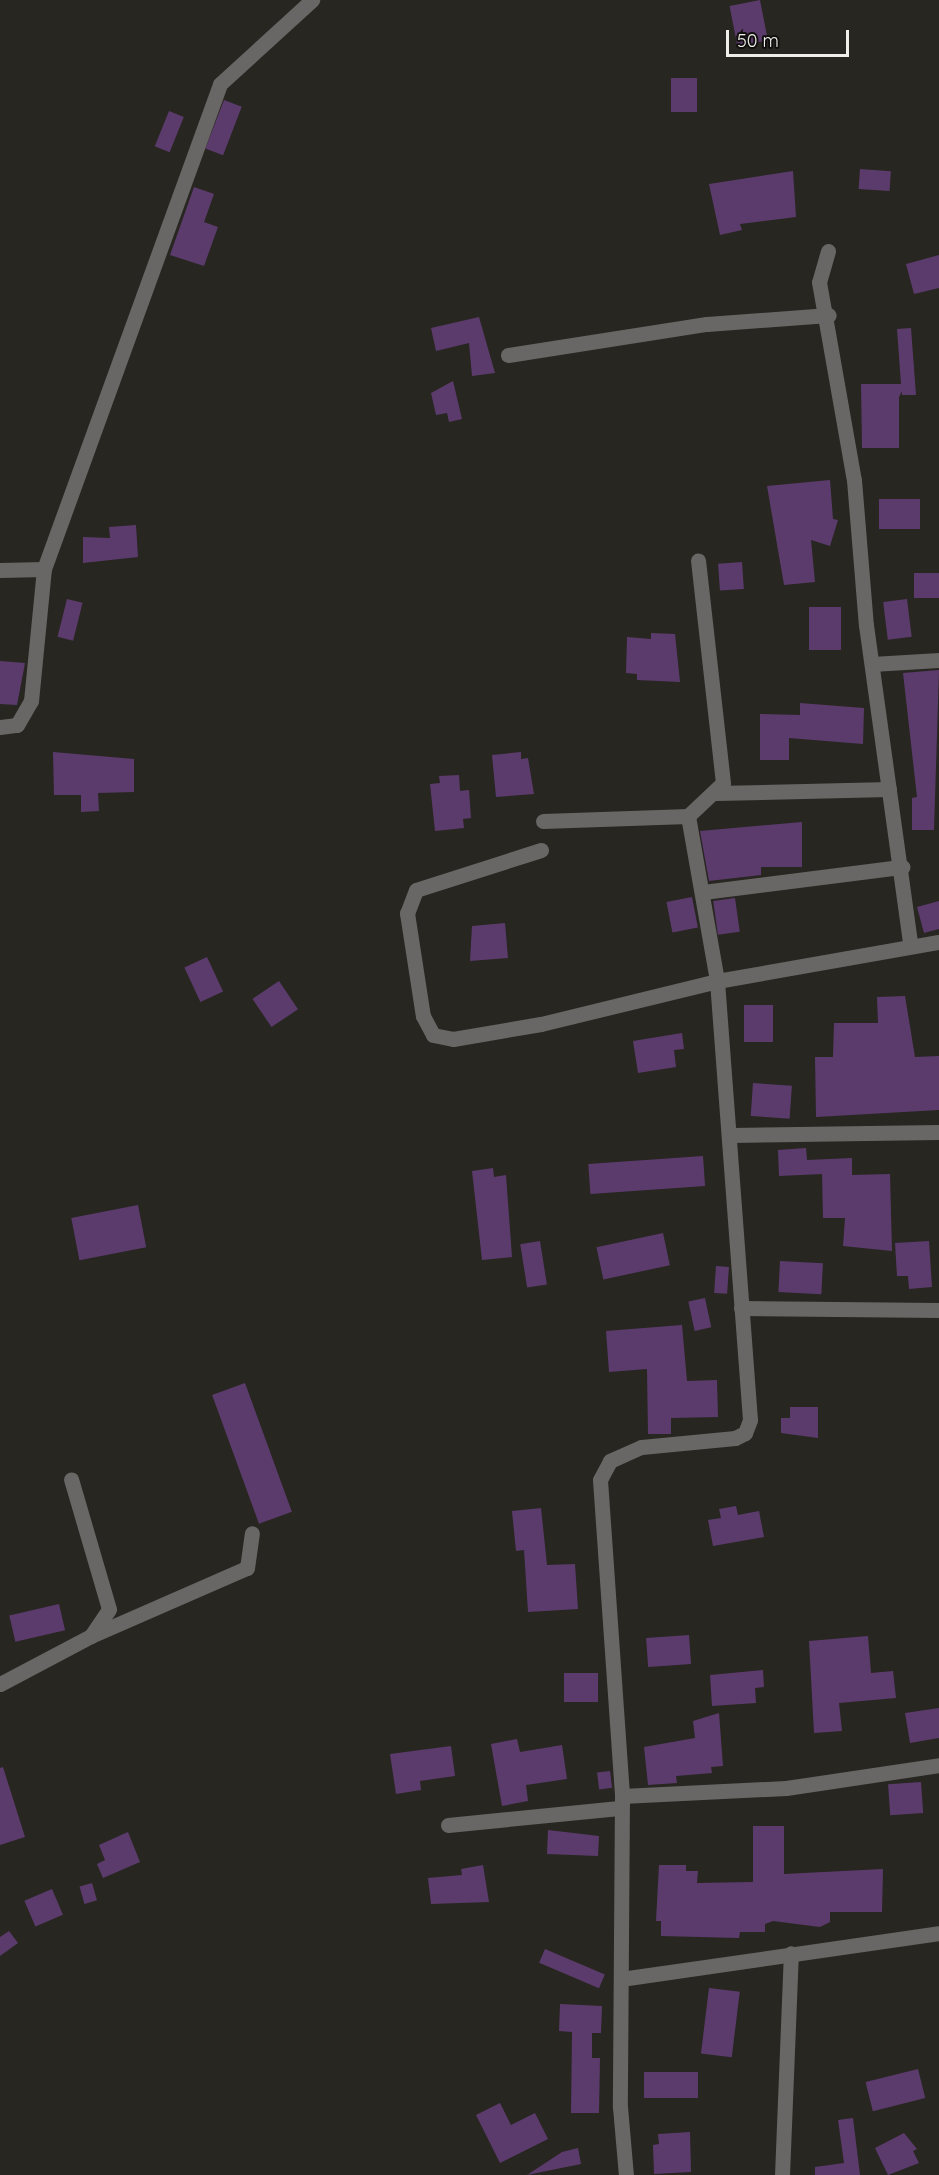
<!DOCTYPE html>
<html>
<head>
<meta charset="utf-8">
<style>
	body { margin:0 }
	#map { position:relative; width:939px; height:2175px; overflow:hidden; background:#282621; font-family:Quicksand,sans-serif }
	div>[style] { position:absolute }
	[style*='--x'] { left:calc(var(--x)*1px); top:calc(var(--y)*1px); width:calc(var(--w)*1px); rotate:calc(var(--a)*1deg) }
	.building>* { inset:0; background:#5b3b6c; transform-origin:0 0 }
	.street>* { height:15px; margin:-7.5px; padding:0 7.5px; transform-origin:7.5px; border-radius:7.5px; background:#696666 }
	span { translate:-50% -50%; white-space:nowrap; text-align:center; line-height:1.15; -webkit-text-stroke:4.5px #100f0d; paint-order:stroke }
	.scale { position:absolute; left:726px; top:30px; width:123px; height:27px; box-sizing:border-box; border:3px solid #efeeeb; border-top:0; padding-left:8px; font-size:18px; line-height:21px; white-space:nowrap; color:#efeeeb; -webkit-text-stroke:4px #100f0d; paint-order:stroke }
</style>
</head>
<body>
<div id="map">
	<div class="building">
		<i style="left:760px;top:0;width:41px;height:31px;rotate:79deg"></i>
		<i style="left:671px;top:78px;width:26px;height:34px"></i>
		<i style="left:224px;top:100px;width:19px;height:52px;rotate:21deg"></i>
		<i style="left:169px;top:111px;width:16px;height:38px;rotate:22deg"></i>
		<i style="left:860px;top:169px;width:31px;height:20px;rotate:4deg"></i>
		<i style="clip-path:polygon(793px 171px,796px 217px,740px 224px,742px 230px,720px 235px,709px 184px)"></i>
		<i style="clip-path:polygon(194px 187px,214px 194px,204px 222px,218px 227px,204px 266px,170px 255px)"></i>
		<i style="clip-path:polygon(939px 255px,939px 288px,914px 294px,906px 264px)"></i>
		<i style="clip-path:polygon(479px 317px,495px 373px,472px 376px,469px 343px,436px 351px,431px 328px)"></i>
		<i style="clip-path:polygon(911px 328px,916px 395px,902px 395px,902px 391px,899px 397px,899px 448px,862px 448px,861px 384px,901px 384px,897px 329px)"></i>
		<i style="clip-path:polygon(453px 381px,462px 419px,449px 422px,447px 413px,436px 415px,431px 393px)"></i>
		<i style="clip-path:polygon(830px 480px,833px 519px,838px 520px,830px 546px,811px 540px,815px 582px,784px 585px,767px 486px)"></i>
		<i style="left:879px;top:499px;width:41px;height:30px"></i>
		<i style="clip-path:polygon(136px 525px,138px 557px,83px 563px,83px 537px,110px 538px,109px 527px)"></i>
		<i style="left:742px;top:562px;width:27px;height:24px;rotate:86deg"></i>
		<i style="left:914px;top:573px;width:25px;height:25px"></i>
		<i style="left:67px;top:599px;width:16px;height:39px;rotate:14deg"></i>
		<i style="left:907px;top:599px;width:38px;height:24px;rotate:83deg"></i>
		<i style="left:809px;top:607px;width:32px;height:43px"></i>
		<i style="clip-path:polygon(651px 633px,675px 634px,680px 682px,637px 680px,637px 674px,626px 673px,627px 637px,651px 639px)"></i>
		<i style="clip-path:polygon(0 661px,25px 663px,17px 705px,0 704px)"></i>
		<i style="clip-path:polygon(939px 670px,934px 830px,912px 830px,912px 798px,917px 797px,903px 673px)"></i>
		<i style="clip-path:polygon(800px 703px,864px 708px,863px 744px,789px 738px,789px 760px,760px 760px,760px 714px,800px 715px)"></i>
		<i style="clip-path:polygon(53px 752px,134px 759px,134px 792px,98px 793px,99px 811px,81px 812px,81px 795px,54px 795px)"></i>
		<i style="clip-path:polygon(521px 752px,521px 759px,528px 758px,534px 794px,496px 797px,492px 755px)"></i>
		<i style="clip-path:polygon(459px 775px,460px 791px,469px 790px,471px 818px,463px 819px,464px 828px,435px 831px,430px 784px,440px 783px,439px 776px)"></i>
		<i style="clip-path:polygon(802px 822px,802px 867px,761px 867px,761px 875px,709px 881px,700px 831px)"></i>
		<i style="left:692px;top:897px;width:31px;height:26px;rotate:79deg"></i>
		<i style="left:735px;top:898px;width:34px;height:22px;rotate:82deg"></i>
		<i style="clip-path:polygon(939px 901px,939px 929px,924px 933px,917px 907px)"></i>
		<i style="clip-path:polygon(505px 923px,508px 958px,470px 961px,472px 926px)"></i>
		<i style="left:207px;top:957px;width:38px;height:25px;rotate:65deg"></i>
		<i style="left:279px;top:981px;width:34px;height:32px;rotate:56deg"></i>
		<i style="clip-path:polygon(905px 996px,915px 1057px,939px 1056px,939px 1110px,816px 1117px,815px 1057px,833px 1057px,834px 1023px,878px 1023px,877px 997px)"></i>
		<i style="left:744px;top:1005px;width:29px;height:37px"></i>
		<i style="clip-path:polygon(682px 1033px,684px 1049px,674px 1050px,676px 1067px,638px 1073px,633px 1041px)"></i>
		<i style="left:753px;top:1083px;width:39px;height:33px;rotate:4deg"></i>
		<i style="clip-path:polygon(806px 1148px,807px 1160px,852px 1158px,852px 1175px,890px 1174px,892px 1251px,843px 1246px,845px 1218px,823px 1218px,822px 1174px,779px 1176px,778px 1150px)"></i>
		<i style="left:703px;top:1156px;width:30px;height:115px;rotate:86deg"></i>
		<i style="clip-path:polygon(493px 1168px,494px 1177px,506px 1175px,512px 1257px,482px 1260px,472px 1171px)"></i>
		<i style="left:138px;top:1205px;width:43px;height:68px;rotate:79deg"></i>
		<i style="left:663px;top:1233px;width:33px;height:68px;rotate:78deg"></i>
		<i style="left:540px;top:1241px;width:44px;height:20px;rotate:81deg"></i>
		<i style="clip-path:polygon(929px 1241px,932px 1287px,909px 1289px,908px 1276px,897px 1276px,895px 1243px)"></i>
		<i style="left:780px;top:1261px;width:43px;height:31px;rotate:3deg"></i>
		<i style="left:716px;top:1266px;width:13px;height:27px;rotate:4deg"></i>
		<i style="left:705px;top:1298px;width:30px;height:17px;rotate:78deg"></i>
		<i style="clip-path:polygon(682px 1325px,687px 1381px,717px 1380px,718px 1417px,671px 1418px,671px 1434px,648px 1434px,647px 1369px,609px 1372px,606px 1331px)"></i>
		<i style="left:245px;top:1383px;width:137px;height:35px;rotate:70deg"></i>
		<i style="clip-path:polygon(790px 1407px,818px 1407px,818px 1438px,781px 1433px,781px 1418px,790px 1418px)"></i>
		<i style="clip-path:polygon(736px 1506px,738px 1515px,759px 1511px,764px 1537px,713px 1546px,708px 1520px,721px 1518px,719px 1509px)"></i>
		<i style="clip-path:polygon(541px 1508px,547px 1565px,575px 1564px,578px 1609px,528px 1612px,524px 1550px,516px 1551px,512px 1511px)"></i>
		<i style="left:59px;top:1604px;width:27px;height:51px;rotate:77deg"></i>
		<i style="left:689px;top:1635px;width:29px;height:43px;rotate:86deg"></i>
		<i style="clip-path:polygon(868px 1636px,871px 1673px,893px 1671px,896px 1698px,839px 1703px,842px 1731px,814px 1733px,809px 1641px)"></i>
		<i style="clip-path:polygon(763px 1670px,764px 1687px,755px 1688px,756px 1703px,712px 1706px,710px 1675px)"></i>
		<i style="left:564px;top:1673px;width:34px;height:29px"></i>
		<i style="clip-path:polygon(939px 1708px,939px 1738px,910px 1743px,905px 1713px)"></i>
		<i style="clip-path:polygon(719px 1713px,723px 1766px,711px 1767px,712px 1773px,676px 1776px,677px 1783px,648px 1785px,644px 1747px,695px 1738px,693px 1721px)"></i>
		<i style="clip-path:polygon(517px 1739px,520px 1752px,562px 1745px,567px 1779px,526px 1785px,528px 1801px,502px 1806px,491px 1744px)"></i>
		<i style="clip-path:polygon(451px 1746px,455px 1776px,420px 1781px,421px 1790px,396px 1794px,390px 1754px)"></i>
		<i style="clip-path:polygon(3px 1767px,25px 1837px,0 1845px,0 1768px)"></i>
		<i style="left:610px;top:1771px;width:17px;height:13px;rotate:83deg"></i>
		<i style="left:921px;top:1782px;width:31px;height:33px;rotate:86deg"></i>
		<i style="clip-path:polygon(753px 1826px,784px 1826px,784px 1874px,883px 1869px,882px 1912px,830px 1912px,830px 1922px,820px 1927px,773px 1921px,765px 1924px,765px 1932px,740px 1932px,739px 1938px,661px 1936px,661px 1921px,656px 1921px,659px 1865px,686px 1865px,686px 1871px,698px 1871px,697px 1883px,753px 1882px)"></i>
		<i style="clip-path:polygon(548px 1830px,599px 1836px,598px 1856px,547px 1854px)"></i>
		<i style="clip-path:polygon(128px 1832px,140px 1862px,103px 1878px,97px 1864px,105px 1860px,99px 1845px)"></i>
		<i style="clip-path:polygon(483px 1865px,489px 1902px,431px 1904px,428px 1878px,462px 1875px,461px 1869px)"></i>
		<i style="left:92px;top:1883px;width:18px;height:13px;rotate:74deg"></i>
		<i style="left:52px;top:1889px;width:28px;height:30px;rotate:67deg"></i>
		<i style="clip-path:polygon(9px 1931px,18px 1943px,0 1956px,0 1937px)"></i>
		<i style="left:545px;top:1949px;width:65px;height:15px;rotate:23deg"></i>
		<i style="left:709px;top:1988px;width:31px;height:66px;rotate:7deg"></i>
		<i style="clip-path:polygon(560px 2004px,602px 2006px,601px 2033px,592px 2033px,592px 2058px,600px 2058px,599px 2113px,571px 2113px,572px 2032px,559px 2031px)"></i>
		<i style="left:918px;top:2069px;width:30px;height:54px;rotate:76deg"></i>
		<i style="left:644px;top:2072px;width:54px;height:26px"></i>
		<i style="clip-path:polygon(500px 2103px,511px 2125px,535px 2113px,548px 2139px,500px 2163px,476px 2115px)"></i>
		<i style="clip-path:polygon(853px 2118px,860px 2175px,815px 2175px,815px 2167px,844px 2163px,838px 2120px)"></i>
		<i style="clip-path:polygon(690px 2132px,691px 2172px,654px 2174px,653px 2145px,659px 2144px,658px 2134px)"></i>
		<i style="clip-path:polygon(904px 2133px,917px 2149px,913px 2151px,919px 2163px,888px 2175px,875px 2148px)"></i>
		<i style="clip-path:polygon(578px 2148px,581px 2164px,527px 2175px,562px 2152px)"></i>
	</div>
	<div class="street">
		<i style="--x:828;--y:251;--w:32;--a:106"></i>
		<i style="--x:819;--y:282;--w:201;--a:80"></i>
		<i style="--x:854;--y:480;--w:145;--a:85.3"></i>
		<i style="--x:866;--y:625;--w:322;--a:82.1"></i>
		<i style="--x:508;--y:355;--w:201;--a:-8.9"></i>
		<i style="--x:707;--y:324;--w:122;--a:-4.2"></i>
		<i style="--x:0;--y:570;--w:44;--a:-1.3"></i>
		<i style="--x:872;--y:664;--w:67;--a:-3.4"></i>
		<i style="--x:0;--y:727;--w:17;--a:-7"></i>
		<i style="--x:17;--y:725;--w:28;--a:-60"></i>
		<i style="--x:31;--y:701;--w:133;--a:-84.4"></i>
		<i style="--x:44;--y:569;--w:516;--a:-70.05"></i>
		<i style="--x:220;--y:84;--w:125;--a:-42.4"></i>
		<i style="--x:716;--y:793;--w:173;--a:-1.3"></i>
		<i style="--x:688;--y:816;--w:48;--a:-43.3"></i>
		<i style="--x:723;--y:783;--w:224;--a:-96.4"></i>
		<i style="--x:543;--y:821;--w:145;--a:-2"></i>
		<i style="--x:688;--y:816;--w:168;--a:80"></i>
		<i style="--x:717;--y:981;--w:440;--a:85.7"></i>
		<i style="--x:750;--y:1420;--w:14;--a:111"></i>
		<i style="--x:745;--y:1433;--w:11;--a:153"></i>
		<i style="--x:735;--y:1438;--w:94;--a:174.5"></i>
		<i style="--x:641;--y:1447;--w:34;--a:156"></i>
		<i style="--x:610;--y:1461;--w:21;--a:118"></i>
		<i style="--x:600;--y:1480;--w:317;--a:86"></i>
		<i style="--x:622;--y:1796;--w:311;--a:90.4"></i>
		<i style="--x:620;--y:2107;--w:68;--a:85"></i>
		<i style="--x:541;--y:850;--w:131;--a:162.3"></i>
		<i style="--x:416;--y:890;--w:25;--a:111"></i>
		<i style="--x:407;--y:913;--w:104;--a:81.2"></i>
		<i style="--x:423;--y:1016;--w:21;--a:62"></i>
		<i style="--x:433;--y:1035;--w:20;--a:11"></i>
		<i style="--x:453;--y:1039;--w:89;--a:-9.7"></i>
		<i style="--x:541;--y:1024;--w:181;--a:-13.7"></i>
		<i style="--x:717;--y:981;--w:225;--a:-10"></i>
		<i style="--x:703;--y:892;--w:201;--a:-7.2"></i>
		<i style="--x:731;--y:1135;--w:208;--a:-0.8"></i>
		<i style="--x:741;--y:1308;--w:198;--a:0.6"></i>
		<i style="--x:91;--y:1636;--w:170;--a:-23.6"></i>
		<i style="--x:247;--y:1568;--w:35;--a:-82"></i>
		<i style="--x:0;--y:1684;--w:103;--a:-27.8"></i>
		<i style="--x:91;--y:1636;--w:32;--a:-56"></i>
		<i style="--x:109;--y:1609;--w:135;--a:-106.3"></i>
		<i style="--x:622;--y:1796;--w:164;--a:-2.8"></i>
		<i style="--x:786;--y:1788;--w:155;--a:-8.5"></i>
		<i style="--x:448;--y:1825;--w:172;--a:-5.7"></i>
		<i style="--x:621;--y:1979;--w:321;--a:-8.2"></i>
		<i style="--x:782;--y:2175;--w:222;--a:-87.7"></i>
	</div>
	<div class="scale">50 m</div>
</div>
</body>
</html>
